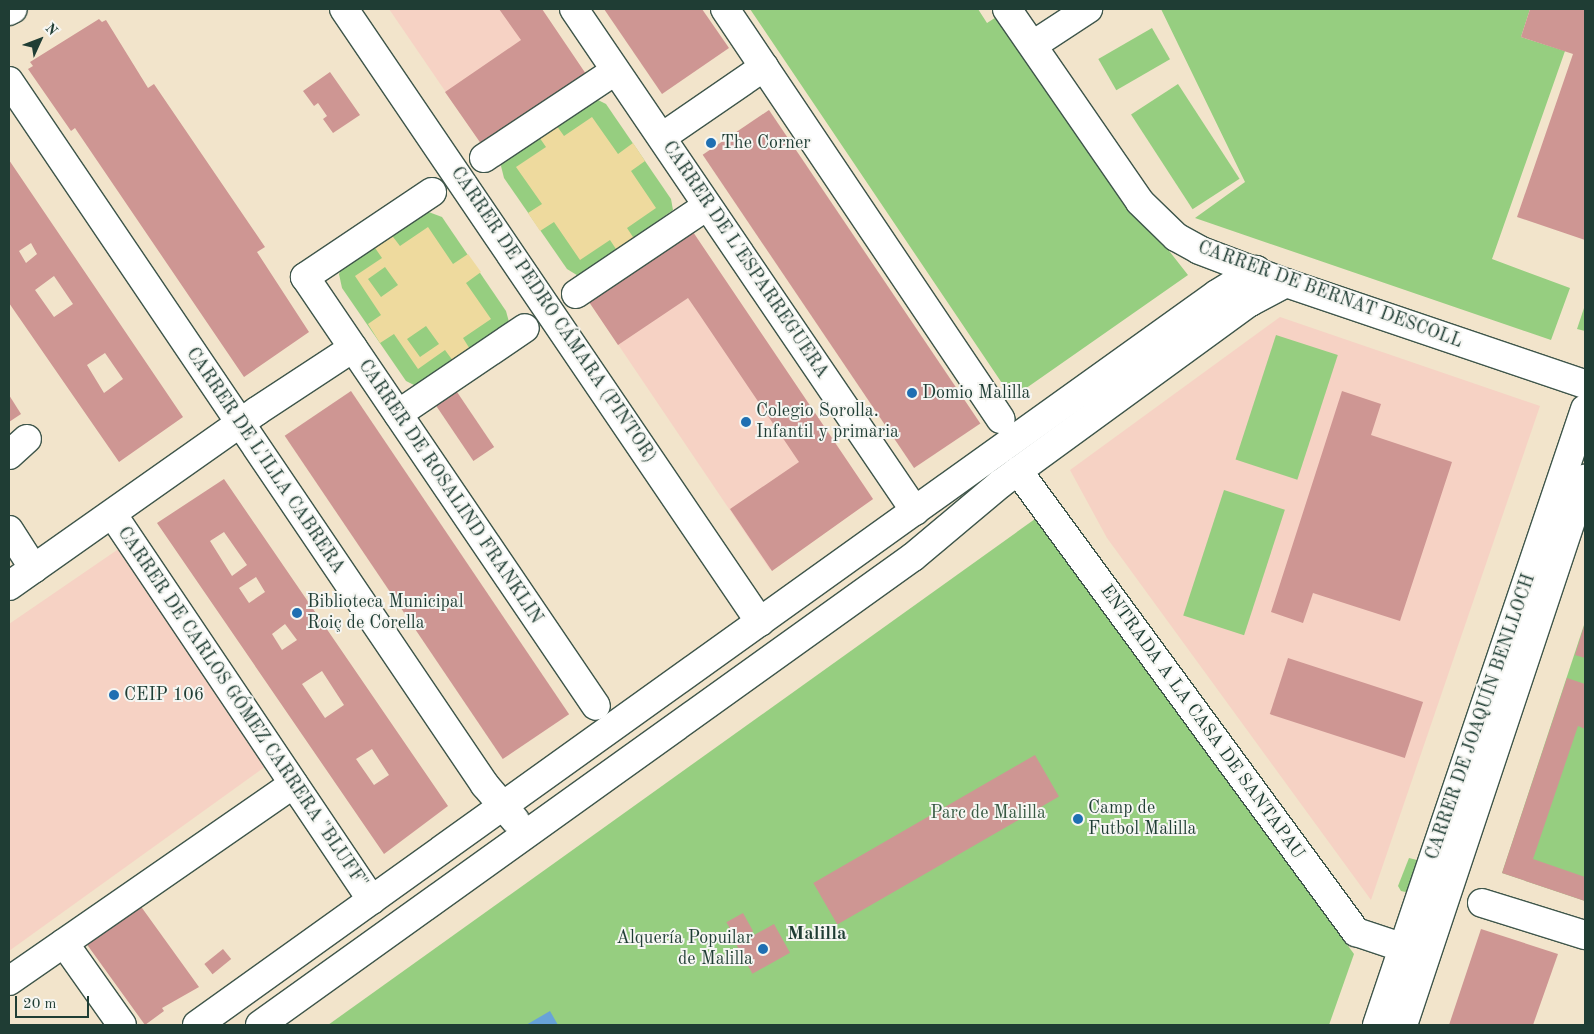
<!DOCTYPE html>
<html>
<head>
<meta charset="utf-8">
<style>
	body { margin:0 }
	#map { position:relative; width:1594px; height:1034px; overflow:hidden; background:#f2e4cb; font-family:"Old Standard TT",serif }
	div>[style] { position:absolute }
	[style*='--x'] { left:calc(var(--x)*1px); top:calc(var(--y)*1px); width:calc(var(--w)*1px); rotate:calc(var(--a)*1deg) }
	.built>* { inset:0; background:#f6d2c4; transform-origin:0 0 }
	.green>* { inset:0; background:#96ce80; transform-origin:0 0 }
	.sand>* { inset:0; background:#eeda9e }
	.water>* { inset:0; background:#68a3d8 }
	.building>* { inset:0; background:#ce9693; transform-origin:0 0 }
	.roads { filter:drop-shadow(1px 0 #3f564b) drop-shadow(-1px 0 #3f564b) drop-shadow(0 1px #3f564b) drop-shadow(0 -1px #3f564b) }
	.minor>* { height:28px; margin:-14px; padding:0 14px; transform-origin:14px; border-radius:14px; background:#fff }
	.dots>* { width:14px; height:14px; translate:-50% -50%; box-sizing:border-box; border:2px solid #f6f6f2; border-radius:50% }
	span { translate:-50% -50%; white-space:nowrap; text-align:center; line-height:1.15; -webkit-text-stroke:4px #f6f6f2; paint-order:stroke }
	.poi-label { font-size:18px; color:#1f3d34 }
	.left { translate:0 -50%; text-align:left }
	.right { translate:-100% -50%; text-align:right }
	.street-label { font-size:18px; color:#1f3d34 }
	.park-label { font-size:18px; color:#375a43 }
	.neighbourhood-label { font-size:19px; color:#1f3d34; font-weight:700 }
	.frame { position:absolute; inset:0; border:10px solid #1f3d34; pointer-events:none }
	.north { position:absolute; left:15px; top:15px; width:50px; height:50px; -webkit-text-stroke:4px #f6f6f2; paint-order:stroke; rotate:47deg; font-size:14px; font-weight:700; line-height:20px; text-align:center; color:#1f3d34 }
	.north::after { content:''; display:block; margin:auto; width:18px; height:22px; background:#1f3d34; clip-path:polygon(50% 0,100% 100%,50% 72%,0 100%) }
	.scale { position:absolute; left:15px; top:996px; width:74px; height:22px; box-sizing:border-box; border:2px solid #1f3d34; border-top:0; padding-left:6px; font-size:15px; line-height:18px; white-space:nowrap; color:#1f3d34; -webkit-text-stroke:4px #f6f6f2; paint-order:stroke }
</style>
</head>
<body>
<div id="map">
	<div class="built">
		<i style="clip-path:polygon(389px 9px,542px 9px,588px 77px,484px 148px)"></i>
		<i style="left:691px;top:229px;width:326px;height:125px;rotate:56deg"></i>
		<i style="clip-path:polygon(1280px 317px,1540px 406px,1371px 900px,1107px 538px,1070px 470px)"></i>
		<i style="clip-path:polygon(120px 548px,266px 766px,9px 951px,9px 624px)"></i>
	</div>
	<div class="green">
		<i style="clip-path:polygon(750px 9px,978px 9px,987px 23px,1001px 14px,1148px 224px,1188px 275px,1012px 398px)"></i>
		<i style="clip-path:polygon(1161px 9px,1530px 9px,1521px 37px,1565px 51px,1492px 259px,1570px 288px,1551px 340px,1195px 218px,1245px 182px)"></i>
		<i style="left:1152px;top:28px;width:36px;height:62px;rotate:60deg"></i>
		<i style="left:1178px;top:84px;width:113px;height:56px;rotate:57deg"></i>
		<i style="clip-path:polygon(596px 99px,606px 104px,671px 199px,673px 210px,580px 277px,567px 269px,504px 178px,501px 166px,502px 162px)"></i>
		<i style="clip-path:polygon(426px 211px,442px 217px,506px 311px,509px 322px,508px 326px,416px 386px,406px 381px,342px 288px,339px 274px,343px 266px)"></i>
		<i style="clip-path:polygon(1585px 305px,1585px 331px,1577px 329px)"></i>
		<i style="left:1276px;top:335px;width:65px;height:131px;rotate:18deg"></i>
		<i style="left:1224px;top:490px;width:64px;height:132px;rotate:18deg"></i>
		<i style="clip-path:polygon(1035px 519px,1354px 954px,1329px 1025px,328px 1025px)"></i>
		<i style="clip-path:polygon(1585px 622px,1585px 901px,1502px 873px)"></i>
		<i style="clip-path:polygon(1409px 858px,1421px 861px,1410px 893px,1401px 891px,1398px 886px)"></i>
	</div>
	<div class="sand">
		<i style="clip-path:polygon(592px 117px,618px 154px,633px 143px,645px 161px,631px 171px,656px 208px,627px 228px,637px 243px,620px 255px,610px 240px,580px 260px,554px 222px,540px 231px,528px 213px,542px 204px,516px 167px,546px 147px,537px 134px,554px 122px,564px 136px)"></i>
		<i style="clip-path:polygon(evenodd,428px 227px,453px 264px,468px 254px,481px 272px,466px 283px,491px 319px,463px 338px,473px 354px,456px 365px,445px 350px,418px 369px,394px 334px,380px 343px,368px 324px,381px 315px,355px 276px,382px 258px,373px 245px,390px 233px,400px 246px,428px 227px,385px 267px,398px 285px,381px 297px,368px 279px,385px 267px,428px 227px,426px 326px,439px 344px,420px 357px,407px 339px,426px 326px)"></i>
	</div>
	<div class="water">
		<i style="clip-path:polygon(550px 1011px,558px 1025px,526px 1025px)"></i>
	</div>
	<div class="building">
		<i style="clip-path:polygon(499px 9px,542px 9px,588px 77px,484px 148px,445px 92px,521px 40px)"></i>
		<i style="clip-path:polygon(604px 9px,702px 9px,729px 48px,662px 94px)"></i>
		<i style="clip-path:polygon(1530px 9px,1585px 9px,1585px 240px,1517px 217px,1573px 54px,1521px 37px)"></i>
		<i style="clip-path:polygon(99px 19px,102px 22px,106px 20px,148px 88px,154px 84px,265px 247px,257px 252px,309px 332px,244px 377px,79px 134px,75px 128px,71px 131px,28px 69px,33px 66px,30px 62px)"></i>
		<i style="clip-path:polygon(330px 72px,360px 115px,333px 133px,323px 119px,327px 116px,318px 103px,314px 106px,303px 91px)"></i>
		<i style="left:769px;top:110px;width:378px;height:80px;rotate:56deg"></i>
		<i style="clip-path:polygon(evenodd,9px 160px,183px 417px,119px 462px,9px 303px,9px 160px,31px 243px,37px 254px,26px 263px,19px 251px,31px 243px,9px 160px,54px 276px,73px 304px,54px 317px,35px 290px,54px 276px,9px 160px,105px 353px,123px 379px,104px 393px,87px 365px,105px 353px)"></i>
		<i style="clip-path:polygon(691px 229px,873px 499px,772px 571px,730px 509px,799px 462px,699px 314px,688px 298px,618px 345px,587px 299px)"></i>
		<i style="left:455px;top:389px;width:70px;height:25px;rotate:56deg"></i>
		<i style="left:351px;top:391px;width:390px;height:80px;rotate:56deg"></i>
		<i style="clip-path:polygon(1342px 391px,1381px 404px,1371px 435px,1452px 462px,1400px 621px,1313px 593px,1303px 623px,1271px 612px)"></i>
		<i style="clip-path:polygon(9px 395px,21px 414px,9px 422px)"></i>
		<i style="clip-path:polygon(evenodd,224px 479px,448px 806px,384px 854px,157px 523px,224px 479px,224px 532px,247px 565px,232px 576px,210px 541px,224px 532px,224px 479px,256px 577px,265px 592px,249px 603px,239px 588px,256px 577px,224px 479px,285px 624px,297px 640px,282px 650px,272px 634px,285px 624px,224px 479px,322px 671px,344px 705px,325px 718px,302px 684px,322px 671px,224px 479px,372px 749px,389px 775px,374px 785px,356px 759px,372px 749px)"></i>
		<i style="clip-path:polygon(1585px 623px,1585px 658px,1575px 655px)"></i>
		<i style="left:1288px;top:658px;width:142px;height:59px;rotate:18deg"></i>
		<i style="clip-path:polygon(1567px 678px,1585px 684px,1585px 729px,1578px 726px,1533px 859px,1585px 877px,1585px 901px,1502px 873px)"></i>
		<i style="left:1035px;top:755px;width:48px;height:256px;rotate:60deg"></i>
		<i style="clip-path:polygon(137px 901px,199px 987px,162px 1008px,164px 1011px,145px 1025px,83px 939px)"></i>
		<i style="left:743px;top:913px;width:21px;height:19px;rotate:61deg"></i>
		<i style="left:774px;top:924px;width:33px;height:43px;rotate:61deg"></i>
		<i style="clip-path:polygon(1481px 929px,1558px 954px,1533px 1025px,1449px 1025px)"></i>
		<i style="left:223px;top:949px;width:13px;height:24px;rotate:51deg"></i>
	</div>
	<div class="roads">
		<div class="minor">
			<i style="--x:344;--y:9;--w:741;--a:55.84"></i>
			<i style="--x:574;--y:9;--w:607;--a:55.81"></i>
			<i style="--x:725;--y:9;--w:494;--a:56.1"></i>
			<i style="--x:1007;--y:9;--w:234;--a:55.4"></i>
			<i style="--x:1140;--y:202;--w:50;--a:44.2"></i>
			<i style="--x:1176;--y:237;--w:26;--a:29"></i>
			<i style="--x:1199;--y:250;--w:93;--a:20.8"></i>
			<i style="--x:1286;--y:283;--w:316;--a:18.7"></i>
			<i style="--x:9;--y:11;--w:4;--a:-27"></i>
			<i style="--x:1033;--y:45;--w:66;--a:-33.2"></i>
			<i style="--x:9;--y:81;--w:850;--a:55.94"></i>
			<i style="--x:485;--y:785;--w:46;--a:49.4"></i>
			<i style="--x:662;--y:137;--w:124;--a:-34.5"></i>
			<i style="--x:484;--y:158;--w:157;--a:-33.6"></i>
			<i style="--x:432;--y:192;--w:153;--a:146.2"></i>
			<i style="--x:305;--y:277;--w:518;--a:55.85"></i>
			<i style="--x:576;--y:294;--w:158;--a:-33.9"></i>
			<i style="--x:398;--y:414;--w:153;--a:-34.1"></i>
			<i style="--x:9;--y:455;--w:24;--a:-42"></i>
			<i style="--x:1018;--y:471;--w:572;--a:53.75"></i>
			<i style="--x:1356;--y:932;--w:51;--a:18.4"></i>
			<i style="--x:113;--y:515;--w:464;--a:56.1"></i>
			<i style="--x:9;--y:530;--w:46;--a:57.3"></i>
			<i style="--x:9;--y:586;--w:304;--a:-35.2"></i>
			<i style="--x:257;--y:411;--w:115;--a:-33.3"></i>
			<i style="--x:1482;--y:903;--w:108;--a:17.3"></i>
			<i style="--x:64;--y:943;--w:100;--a:54.7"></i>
			<i style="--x:9;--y:981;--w:346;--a:-34.7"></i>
			<i style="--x:197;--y:1025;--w:1255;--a:-35.63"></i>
			<i style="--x:1217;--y:294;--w:46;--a:-31.6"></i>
			<i style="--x:1256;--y:270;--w:21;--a:87"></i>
			<i style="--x:1257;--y:291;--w:13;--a:122"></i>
			<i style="--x:260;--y:1025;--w:803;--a:-35.63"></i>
			<i style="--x:913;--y:557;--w:114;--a:-40"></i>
			<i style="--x:1000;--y:484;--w:309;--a:-36.1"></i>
			<i style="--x:1250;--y:302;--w:41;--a:-27.8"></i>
			<i style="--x:1377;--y:1025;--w:650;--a:-71.34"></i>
			<i style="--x:1403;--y:1025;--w:576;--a:-71.57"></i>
		</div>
	</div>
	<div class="dots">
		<i style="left:711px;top:143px;background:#1f6fb2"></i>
		<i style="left:912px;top:393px;background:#1f6fb2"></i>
		<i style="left:746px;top:422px;background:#1f6fb2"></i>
		<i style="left:297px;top:613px;background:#1f6fb2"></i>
		<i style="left:114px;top:695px;background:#1f6fb2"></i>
		<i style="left:1078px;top:819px;background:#1f6fb2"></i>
		<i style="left:763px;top:949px;background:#1f6fb2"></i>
	</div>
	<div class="poi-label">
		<span class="left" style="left:721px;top:143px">The Corner</span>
		<span class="left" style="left:922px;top:393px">Domio Malilla</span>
		<span class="left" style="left:756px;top:422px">Colegio Sorolla.<br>Infantil y primaria</span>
		<span class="left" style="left:307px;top:613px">Biblioteca Municipal<br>Roiç de Corella</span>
		<span class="left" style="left:124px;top:695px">CEIP 106</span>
		<span class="left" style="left:1088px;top:819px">Camp de<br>Futbol Malilla</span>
		<span class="right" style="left:753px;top:949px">Alquería Popuilar<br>de Malilla</span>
	</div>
	<div class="street-label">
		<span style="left:745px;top:260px;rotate:56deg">CARRER DE L'ESPARREGUERA</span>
		<span style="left:1330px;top:295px;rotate:20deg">CARRER DE BERNAT DESCOLL</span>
		<span style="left:553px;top:315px;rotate:56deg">CARRER DE PEDRO CÁMARA (PINTOR)</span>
		<span style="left:265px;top:461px;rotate:56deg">CARRER DE L'ILLA CABRERA</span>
		<span style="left:450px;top:492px;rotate:56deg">CARRER DE ROSALIND FRANKLIN</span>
		<span style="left:242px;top:708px;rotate:56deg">CARRER DE CARLOS GÓMEZ CARRERA "BLUFF"</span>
		<span style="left:1481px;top:717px;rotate:-71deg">CARRER DE JOAQUÍN BENLLOCH</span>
		<span style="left:1202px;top:722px;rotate:54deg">ENTRADA A LA CASA DE SANTAPAU</span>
	</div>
	<div class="park-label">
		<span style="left:988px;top:813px">Parc de Malilla</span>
	</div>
	<div class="neighbourhood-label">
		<span style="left:817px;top:935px">Malilla</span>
	</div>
	<div class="frame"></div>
	<div class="north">N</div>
	<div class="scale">20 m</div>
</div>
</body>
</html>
